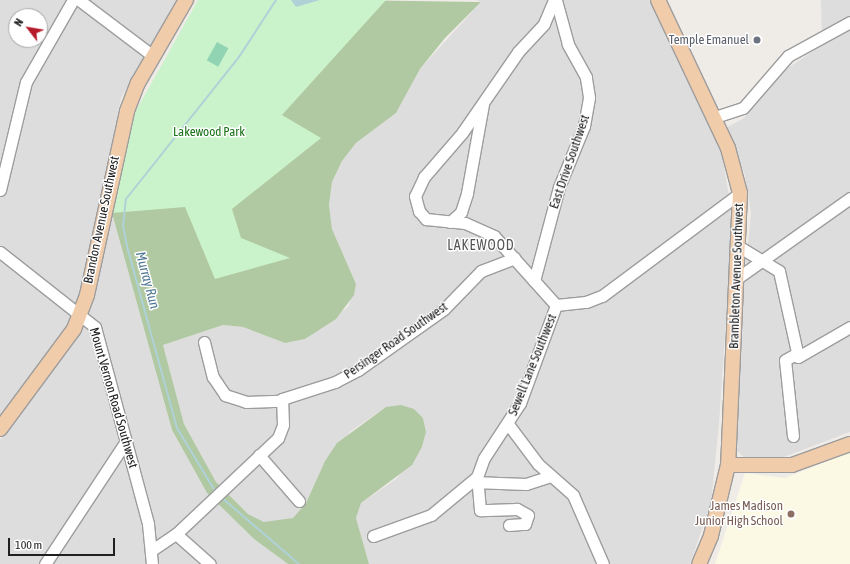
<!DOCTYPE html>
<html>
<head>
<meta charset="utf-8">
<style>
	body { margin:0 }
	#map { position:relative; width:850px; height:564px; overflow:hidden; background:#efece8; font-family:"Asap Condensed",sans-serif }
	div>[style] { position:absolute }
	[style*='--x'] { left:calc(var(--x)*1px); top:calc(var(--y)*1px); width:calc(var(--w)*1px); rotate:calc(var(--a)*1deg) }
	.residential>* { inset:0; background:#dedddd }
	.education>* { inset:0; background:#fbf9e4 }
	.forest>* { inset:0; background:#b1c9a2 }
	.park>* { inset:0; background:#cbf3cb }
	.pitch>* { inset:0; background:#90d4b3; transform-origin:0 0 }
	.water>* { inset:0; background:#aed2d7 }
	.stream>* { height:2px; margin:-1px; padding:0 1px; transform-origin:1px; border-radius:1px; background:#aed2d7 }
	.roads { filter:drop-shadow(1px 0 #9d9d9d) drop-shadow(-1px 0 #9d9d9d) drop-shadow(0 1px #9d9d9d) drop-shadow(0 -1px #9d9d9d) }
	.minor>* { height:11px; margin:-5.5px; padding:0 5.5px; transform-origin:5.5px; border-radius:5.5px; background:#fff }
	.major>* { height:14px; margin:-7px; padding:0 7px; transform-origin:7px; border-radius:7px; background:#f1ccab }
	.dots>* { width:11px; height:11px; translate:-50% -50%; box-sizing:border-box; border:2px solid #fff; border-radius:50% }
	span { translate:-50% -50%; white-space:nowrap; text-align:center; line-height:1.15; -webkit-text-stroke:3px #fff; paint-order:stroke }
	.worship-label { font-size:13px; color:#5b616d }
	.right { translate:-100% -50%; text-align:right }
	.park-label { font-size:13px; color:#1b721a }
	.street-label { font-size:13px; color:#202020 }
	.education-label { font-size:13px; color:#785e54 }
	.neighbourhood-label { font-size:14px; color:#535353; letter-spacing:1px }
	.water-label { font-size:14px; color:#517995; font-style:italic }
	.north { position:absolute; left:8px; top:8px; width:40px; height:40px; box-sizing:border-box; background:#fff; border:1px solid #a6a6a6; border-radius:50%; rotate:301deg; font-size:11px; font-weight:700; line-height:16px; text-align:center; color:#202020 }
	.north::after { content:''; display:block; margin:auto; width:14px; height:18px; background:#b61a29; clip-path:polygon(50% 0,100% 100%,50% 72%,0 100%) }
	.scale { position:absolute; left:8px; top:538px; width:107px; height:18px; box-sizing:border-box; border:2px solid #202020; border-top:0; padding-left:5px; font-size:12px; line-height:14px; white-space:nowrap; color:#202020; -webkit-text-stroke:3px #fff; paint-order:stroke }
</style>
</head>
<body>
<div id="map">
	<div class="residential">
		<i style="clip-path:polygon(evenodd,0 0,178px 0,121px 98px,81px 297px,65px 330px,0 418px,0 0,16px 16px,40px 16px,40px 40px,16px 40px,16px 16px)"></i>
		<i style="clip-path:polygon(476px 0,649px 0,662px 19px,721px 150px,733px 219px,719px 424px,711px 503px,690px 564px,369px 564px,356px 518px,361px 503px,396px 479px,422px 447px,426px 432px,423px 418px,386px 407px,351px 431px,325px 461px,306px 503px,293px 518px,278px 523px,264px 522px,248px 514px,216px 482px,184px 424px,163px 345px,223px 325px,243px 327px,285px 343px,305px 339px,348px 307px,356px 284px,332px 229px,329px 205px,332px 182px,342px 161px,356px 143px,396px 113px,420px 69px,481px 2px)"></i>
		<i style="clip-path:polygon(821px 0,850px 0,850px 432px,781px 458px,745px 458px,737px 451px,735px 440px,741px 304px,751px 214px,745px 175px,726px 128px,744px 118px,776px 76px,822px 45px)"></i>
		<i style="clip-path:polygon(112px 213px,172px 430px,207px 493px,254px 539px,288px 564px,0 564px,0 440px,81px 333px)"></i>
	</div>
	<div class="education">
		<i style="clip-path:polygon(850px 452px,850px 564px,715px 564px,745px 473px,785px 478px)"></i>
	</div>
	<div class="forest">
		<i style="clip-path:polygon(342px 0,481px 2px,445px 38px,420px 69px,396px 113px,356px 143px,342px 161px,332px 182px,329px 205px,332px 229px,356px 284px,354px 295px,336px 319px,305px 339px,285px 343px,243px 327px,223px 325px,163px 345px,184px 424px,216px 482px,248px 514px,264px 522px,293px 518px,306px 503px,325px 461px,337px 443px,386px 407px,401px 405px,414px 409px,423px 418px,426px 432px,422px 447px,412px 465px,361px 503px,356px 518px,369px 564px,288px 564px,254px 539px,207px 493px,172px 430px,112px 213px)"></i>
	</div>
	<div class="park">
		<i style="clip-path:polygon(198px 0,386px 0,282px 115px,321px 138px,232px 209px,241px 238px,290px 258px,215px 279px,185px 207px,112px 213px,133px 116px)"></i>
	</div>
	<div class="pitch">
		<i style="left:217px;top:42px;width:13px;height:21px;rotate:29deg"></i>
	</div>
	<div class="water">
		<i style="clip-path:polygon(291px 0,320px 0,296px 7px)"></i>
	</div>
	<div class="stream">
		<i style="--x:215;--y:491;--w:74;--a:-121.1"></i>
		<i style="--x:177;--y:428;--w:189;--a:-105.4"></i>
		<i style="--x:127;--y:246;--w:20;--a:-101"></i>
		<i style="--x:123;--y:226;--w:27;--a:-84"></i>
		<i style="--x:126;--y:199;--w:181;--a:-51.5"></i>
		<i style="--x:239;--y:57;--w:68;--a:-57"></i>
		<i style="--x:221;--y:497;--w:103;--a:40.7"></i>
	</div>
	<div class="roads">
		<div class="minor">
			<i style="--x:79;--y:0;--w:93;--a:37.1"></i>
			<i style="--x:554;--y:0;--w:26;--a:113"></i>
			<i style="--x:544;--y:24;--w:38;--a:133"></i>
			<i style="--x:518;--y:52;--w:98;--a:124.7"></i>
			<i style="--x:462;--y:133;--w:58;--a:130.8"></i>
			<i style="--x:424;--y:177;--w:21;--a:115"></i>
			<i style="--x:415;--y:196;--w:16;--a:75"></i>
			<i style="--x:419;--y:211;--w:11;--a:49"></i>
			<i style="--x:426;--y:219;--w:39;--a:6"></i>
			<i style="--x:465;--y:223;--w:32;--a:24"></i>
			<i style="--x:494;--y:236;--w:93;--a:48.1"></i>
			<i style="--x:715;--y:117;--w:29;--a:-18"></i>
			<i style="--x:743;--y:108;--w:69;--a:-49.1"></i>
			<i style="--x:788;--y:56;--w:71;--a:-28.7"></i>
			<i style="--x:0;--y:190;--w:111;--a:-76.5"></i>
			<i style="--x:26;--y:82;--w:95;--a:-60.2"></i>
			<i style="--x:450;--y:222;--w:15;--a:-42"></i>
			<i style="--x:461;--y:212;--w:20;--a:-72"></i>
			<i style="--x:467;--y:193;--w:90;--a:-79.8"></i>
			<i style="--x:738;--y:246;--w:48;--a:31.4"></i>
			<i style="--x:779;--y:271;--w:88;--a:77.5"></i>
			<i style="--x:798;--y:357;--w:60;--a:-30"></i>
			<i style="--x:0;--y:252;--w:121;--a:38.3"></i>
			<i style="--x:95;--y:327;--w:204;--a:74.9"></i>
			<i style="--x:148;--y:524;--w:40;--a:84.3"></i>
			<i style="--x:736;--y:279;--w:140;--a:-35.4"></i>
			<i style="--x:534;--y:281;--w:97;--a:-75.1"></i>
			<i style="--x:559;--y:187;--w:66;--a:-67.7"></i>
			<i style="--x:584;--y:126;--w:29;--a:-80"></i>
			<i style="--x:589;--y:97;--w:20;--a:-99"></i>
			<i style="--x:586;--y:77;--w:38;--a:-119"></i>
			<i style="--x:568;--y:44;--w:46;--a:-105.3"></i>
			<i style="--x:556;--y:305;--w:30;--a:-6"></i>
			<i style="--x:586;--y:302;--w:17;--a:-21"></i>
			<i style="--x:602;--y:296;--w:172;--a:-36.7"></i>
			<i style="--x:204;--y:342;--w:36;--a:76"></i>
			<i style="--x:213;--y:377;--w:22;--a:56"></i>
			<i style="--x:225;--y:395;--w:22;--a:18"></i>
			<i style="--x:246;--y:402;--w:34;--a:-2"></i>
			<i style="--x:508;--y:424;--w:50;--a:53.1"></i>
			<i style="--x:538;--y:464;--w:47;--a:41.5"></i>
			<i style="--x:573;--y:495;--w:75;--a:66.5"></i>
			<i style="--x:793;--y:436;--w:76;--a:-96"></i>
			<i style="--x:785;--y:360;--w:13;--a:-29"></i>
			<i style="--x:259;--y:455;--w:61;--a:49"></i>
			<i style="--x:473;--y:482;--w:53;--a:2.2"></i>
			<i style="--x:526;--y:484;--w:26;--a:-18"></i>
			<i style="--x:509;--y:525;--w:16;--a:-4"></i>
			<i style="--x:525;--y:524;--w:9;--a:-72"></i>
			<i style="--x:528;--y:515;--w:13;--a:-151"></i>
			<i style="--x:517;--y:509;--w:37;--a:178"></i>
			<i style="--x:480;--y:510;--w:33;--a:-95"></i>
			<i style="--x:477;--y:477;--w:20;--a:-70"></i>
			<i style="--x:484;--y:458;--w:66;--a:-56.8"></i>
			<i style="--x:520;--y:403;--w:104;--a:-69.8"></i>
			<i style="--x:176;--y:534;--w:45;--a:41.4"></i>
			<i style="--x:373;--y:536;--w:62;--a:-19.9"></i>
			<i style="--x:431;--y:515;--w:60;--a:-39.6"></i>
			<i style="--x:152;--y:550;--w:29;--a:-34"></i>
			<i style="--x:176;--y:534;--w:140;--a:-43.3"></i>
			<i style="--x:278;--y:438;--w:14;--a:-69"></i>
			<i style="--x:283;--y:425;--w:26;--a:-92"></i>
			<i style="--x:282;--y:399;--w:56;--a:-17.8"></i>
			<i style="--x:335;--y:382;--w:26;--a:-28"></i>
			<i style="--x:358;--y:370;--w:105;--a:-35.3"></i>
			<i style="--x:444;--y:309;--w:53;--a:-45.8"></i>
			<i style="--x:481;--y:271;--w:36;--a:-21"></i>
			<i style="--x:45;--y:564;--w:147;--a:-56.6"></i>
		</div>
		<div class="major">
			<i style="--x:658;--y:0;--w:164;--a:64.7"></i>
			<i style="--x:728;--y:148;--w:47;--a:75.1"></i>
			<i style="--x:740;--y:193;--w:272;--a:92.5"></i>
			<i style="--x:728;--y:465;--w:73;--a:103.5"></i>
			<i style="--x:711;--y:536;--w:30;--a:113"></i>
			<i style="--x:0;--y:429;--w:124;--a:-53.5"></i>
			<i style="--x:74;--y:329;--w:36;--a:-69"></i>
			<i style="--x:87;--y:295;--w:188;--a:-77.7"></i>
			<i style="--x:127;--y:111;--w:30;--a:-69"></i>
			<i style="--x:138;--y:83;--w:96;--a:-60"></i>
			<i style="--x:728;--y:465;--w:64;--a:0"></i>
			<i style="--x:792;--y:465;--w:62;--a:-19.9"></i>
		</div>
	</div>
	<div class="dots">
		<i style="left:757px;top:40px;background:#6b7280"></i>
		<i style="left:791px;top:514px;background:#8d6e63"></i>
	</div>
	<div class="worship-label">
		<span class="right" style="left:749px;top:40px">Temple Emanuel</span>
	</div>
	<div class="park-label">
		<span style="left:209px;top:132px">Lakewood Park</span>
	</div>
	<div class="street-label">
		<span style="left:570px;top:162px;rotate:-71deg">East Drive Southwest</span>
		<span style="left:102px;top:220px;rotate:-78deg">Brandon Avenue Southwest</span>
		<span style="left:737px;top:276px;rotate:-88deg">Brambleton Avenue Southwest</span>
		<span style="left:396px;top:341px;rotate:-35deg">Persinger Road Southwest</span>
		<span style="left:533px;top:365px;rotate:-68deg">Sewell Lane Southwest</span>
		<span style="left:113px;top:398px;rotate:74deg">Mount Vernon Road Southwest</span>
	</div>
	<div class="education-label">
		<span class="right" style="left:783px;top:514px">James Madison<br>Junior High School</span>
	</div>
	<div class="neighbourhood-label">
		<span style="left:481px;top:245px">LAKEWOOD</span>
	</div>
	<div class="water-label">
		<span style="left:148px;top:280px;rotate:75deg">Murray Run</span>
	</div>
	<div class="north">N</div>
	<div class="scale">100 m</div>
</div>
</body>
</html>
